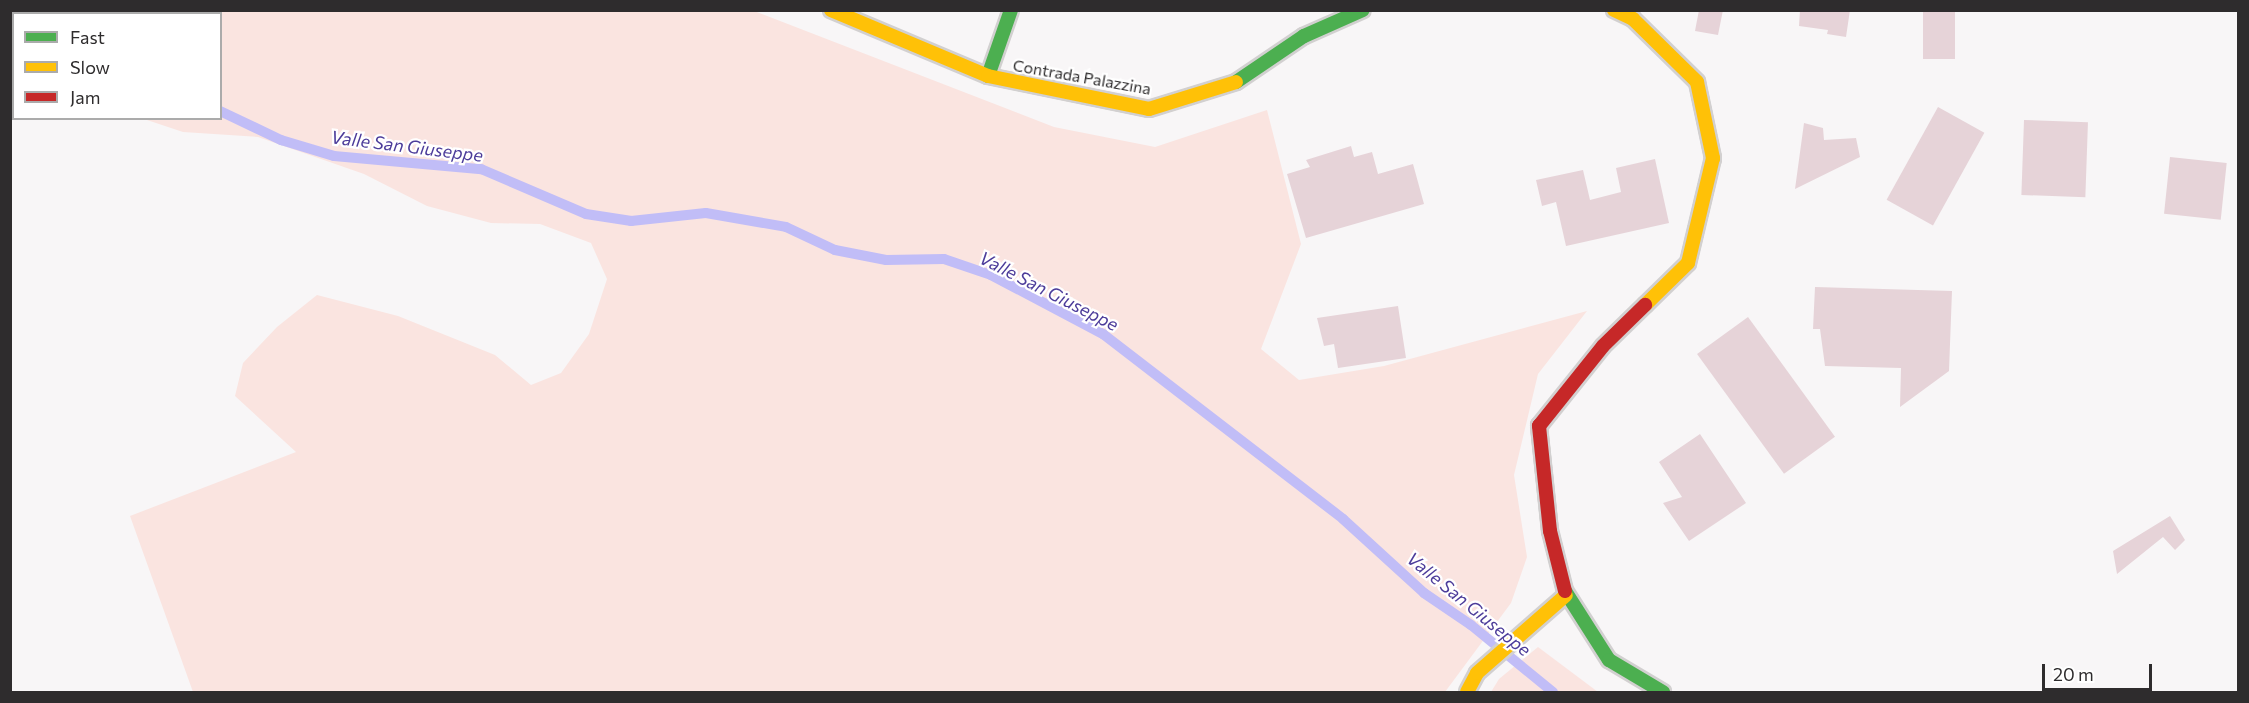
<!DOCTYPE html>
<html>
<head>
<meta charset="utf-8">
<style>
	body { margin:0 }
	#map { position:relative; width:2249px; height:703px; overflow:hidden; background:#f8f6f7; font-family:Commissioner,sans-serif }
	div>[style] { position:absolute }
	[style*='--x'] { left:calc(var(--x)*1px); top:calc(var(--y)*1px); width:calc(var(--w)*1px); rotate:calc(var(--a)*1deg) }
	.green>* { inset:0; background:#fae4e0 }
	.stream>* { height:10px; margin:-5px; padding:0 5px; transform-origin:5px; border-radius:5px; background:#c1bdf7 }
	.building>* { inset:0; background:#e6d3d8; transform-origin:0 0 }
	.roads { filter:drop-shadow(2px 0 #d2d0d0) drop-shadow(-2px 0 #d2d0d0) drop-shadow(0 2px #d2d0d0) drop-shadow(0 -2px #d2d0d0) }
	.fast>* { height:14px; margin:-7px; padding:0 7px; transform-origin:7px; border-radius:7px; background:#4caf50 }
	.slow>* { height:14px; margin:-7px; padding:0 7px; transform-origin:7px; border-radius:7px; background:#ffc107 }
	.jam>* { height:14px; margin:-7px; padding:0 7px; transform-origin:7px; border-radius:7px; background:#c62828 }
	span { translate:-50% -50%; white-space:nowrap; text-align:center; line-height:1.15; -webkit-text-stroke:4.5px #fff; paint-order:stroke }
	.street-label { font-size:16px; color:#2e2c2d }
	.water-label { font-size:18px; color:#4c3c9a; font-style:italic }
	.frame { position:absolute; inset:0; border:12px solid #2e2c2d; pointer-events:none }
	.legend { position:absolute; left:12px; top:12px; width:210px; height:108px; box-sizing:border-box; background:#fff; border:2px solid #ababab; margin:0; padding:8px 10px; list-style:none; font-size:18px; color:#2e2c2d }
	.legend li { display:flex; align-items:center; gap:12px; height:30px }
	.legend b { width:30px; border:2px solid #ababab }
	.scale { position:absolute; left:2042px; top:664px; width:110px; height:27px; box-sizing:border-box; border:3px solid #2e2c2d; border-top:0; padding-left:8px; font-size:18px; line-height:21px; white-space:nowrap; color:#2e2c2d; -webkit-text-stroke:4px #fff; paint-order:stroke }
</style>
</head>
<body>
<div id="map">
	<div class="green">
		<i style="clip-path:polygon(11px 11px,754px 11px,1054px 127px,1155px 147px,1267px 110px,1301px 244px,1261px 349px,1299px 380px,1384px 366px,1587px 311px,1538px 374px,1514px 475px,1527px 557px,1511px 603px,1445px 692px,193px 692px,130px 516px,296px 452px,235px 396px,243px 363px,277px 327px,317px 295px,398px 316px,495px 355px,531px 385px,561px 373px,589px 334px,607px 279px,591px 243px,540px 224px,491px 223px,427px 206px,364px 174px,258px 137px,183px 132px,144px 119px,220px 118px,220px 14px,14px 14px,13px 77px)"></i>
		<i style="clip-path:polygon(1538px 647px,1598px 692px,1491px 692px,1499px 679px)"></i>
	</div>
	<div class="stream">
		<i style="--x:10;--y:55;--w:4;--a:14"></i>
		<i style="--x:220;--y:111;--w:68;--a:25.4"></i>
		<i style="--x:281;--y:140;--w:55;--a:16.8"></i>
		<i style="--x:334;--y:156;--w:148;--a:5.1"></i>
		<i style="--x:481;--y:169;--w:114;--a:23.2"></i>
		<i style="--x:586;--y:214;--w:46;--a:8.8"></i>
		<i style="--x:631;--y:221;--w:75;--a:-6.1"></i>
		<i style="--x:706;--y:213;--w:81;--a:9.9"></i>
		<i style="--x:786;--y:227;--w:54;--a:25.1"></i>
		<i style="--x:835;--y:250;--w:52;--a:11.1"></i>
		<i style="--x:886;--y:260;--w:58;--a:-1"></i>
		<i style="--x:944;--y:259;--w:50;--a:18.8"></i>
		<i style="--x:991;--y:275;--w:127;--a:27.8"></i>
		<i style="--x:1103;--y:334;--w:303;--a:37.6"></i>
		<i style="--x:1343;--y:519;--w:110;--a:42.4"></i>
		<i style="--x:1424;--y:593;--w:57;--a:34.2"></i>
		<i style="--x:1471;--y:625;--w:106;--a:39.3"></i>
	</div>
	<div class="building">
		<i style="clip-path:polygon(1699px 10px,1723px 10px,1718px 35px,1695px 31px)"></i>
		<i style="clip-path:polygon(1800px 10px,1850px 10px,1846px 37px,1827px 34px,1828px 30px,1799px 26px)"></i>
		<i style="left:1923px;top:10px;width:32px;height:49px"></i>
		<i style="left:1938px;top:107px;width:53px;height:106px;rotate:29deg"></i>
		<i style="left:2024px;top:120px;width:64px;height:75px;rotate:2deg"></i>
		<i style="clip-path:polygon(1804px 123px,1823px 128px,1824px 140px,1856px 138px,1860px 157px,1795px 189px)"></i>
		<i style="clip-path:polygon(1351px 146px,1354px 157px,1372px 152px,1378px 174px,1413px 164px,1424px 204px,1306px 238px,1287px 174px,1310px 167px,1306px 160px)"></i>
		<i style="left:2170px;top:157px;width:57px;height:57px;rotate:6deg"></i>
		<i style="clip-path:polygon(1655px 159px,1669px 223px,1566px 246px,1556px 202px,1542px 206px,1536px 180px,1583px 170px,1590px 200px,1621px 192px,1616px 168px)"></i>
		<i style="clip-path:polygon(1815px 287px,1952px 291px,1949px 371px,1900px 407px,1901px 368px,1825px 366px,1820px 329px,1813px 329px)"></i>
		<i style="clip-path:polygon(1398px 306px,1406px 358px,1338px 368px,1334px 344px,1324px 346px,1317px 318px)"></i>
		<i style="left:1748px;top:317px;width:148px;height:63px;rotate:54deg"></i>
		<i style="clip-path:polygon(1700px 434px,1746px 503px,1689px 541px,1663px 503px,1682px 497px,1659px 462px)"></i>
		<i style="clip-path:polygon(2170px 516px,2185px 540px,2175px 550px,2163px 537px,2117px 574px,2113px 551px)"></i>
	</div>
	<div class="roads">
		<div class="fast">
			<i style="--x:988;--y:76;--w:70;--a:-70.8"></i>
			<i style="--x:1236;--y:82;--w:82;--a:-34.1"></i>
			<i style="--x:1304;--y:36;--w:64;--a:-23.8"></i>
			<i style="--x:1565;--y:591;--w:82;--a:57.5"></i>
			<i style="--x:1609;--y:660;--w:63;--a:30.7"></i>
		</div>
		<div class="slow">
			<i style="--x:831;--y:10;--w:170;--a:22.8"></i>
			<i style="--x:988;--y:76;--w:164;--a:11.6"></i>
			<i style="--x:1149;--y:109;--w:91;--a:-17.2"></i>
			<i style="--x:1614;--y:10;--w:21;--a:25"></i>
			<i style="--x:1633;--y:19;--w:90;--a:44.5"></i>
			<i style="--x:1697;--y:82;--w:78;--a:78.1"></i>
			<i style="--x:1713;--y:158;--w:108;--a:103.4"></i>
			<i style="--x:1688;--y:263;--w:60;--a:135.7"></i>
			<i style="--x:1467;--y:692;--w:21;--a:-62"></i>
			<i style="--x:1477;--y:673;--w:118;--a:-41.2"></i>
		</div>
		<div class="jam">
			<i style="--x:1565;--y:591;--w:62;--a:-104"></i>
			<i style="--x:1550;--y:531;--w:106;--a:-96"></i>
			<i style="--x:1539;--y:426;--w:102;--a:-51.3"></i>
			<i style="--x:1603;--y:346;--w:59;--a:-44.3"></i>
		</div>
	</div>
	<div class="street-label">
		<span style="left:1082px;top:77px;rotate:10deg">Contrada Palazzina</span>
	</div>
	<div class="water-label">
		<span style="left:407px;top:146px;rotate:7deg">Valle San Giuseppe</span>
		<span style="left:1049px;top:291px;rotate:27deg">Valle San Giuseppe</span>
		<span style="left:1469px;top:604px;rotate:39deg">Valle San Giuseppe</span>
	</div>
	<div class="frame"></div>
	<ul class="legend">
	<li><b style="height:8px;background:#4caf50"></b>Fast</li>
	<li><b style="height:8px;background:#ffc107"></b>Slow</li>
	<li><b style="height:8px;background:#c62828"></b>Jam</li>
	</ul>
	<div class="scale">20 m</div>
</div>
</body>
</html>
